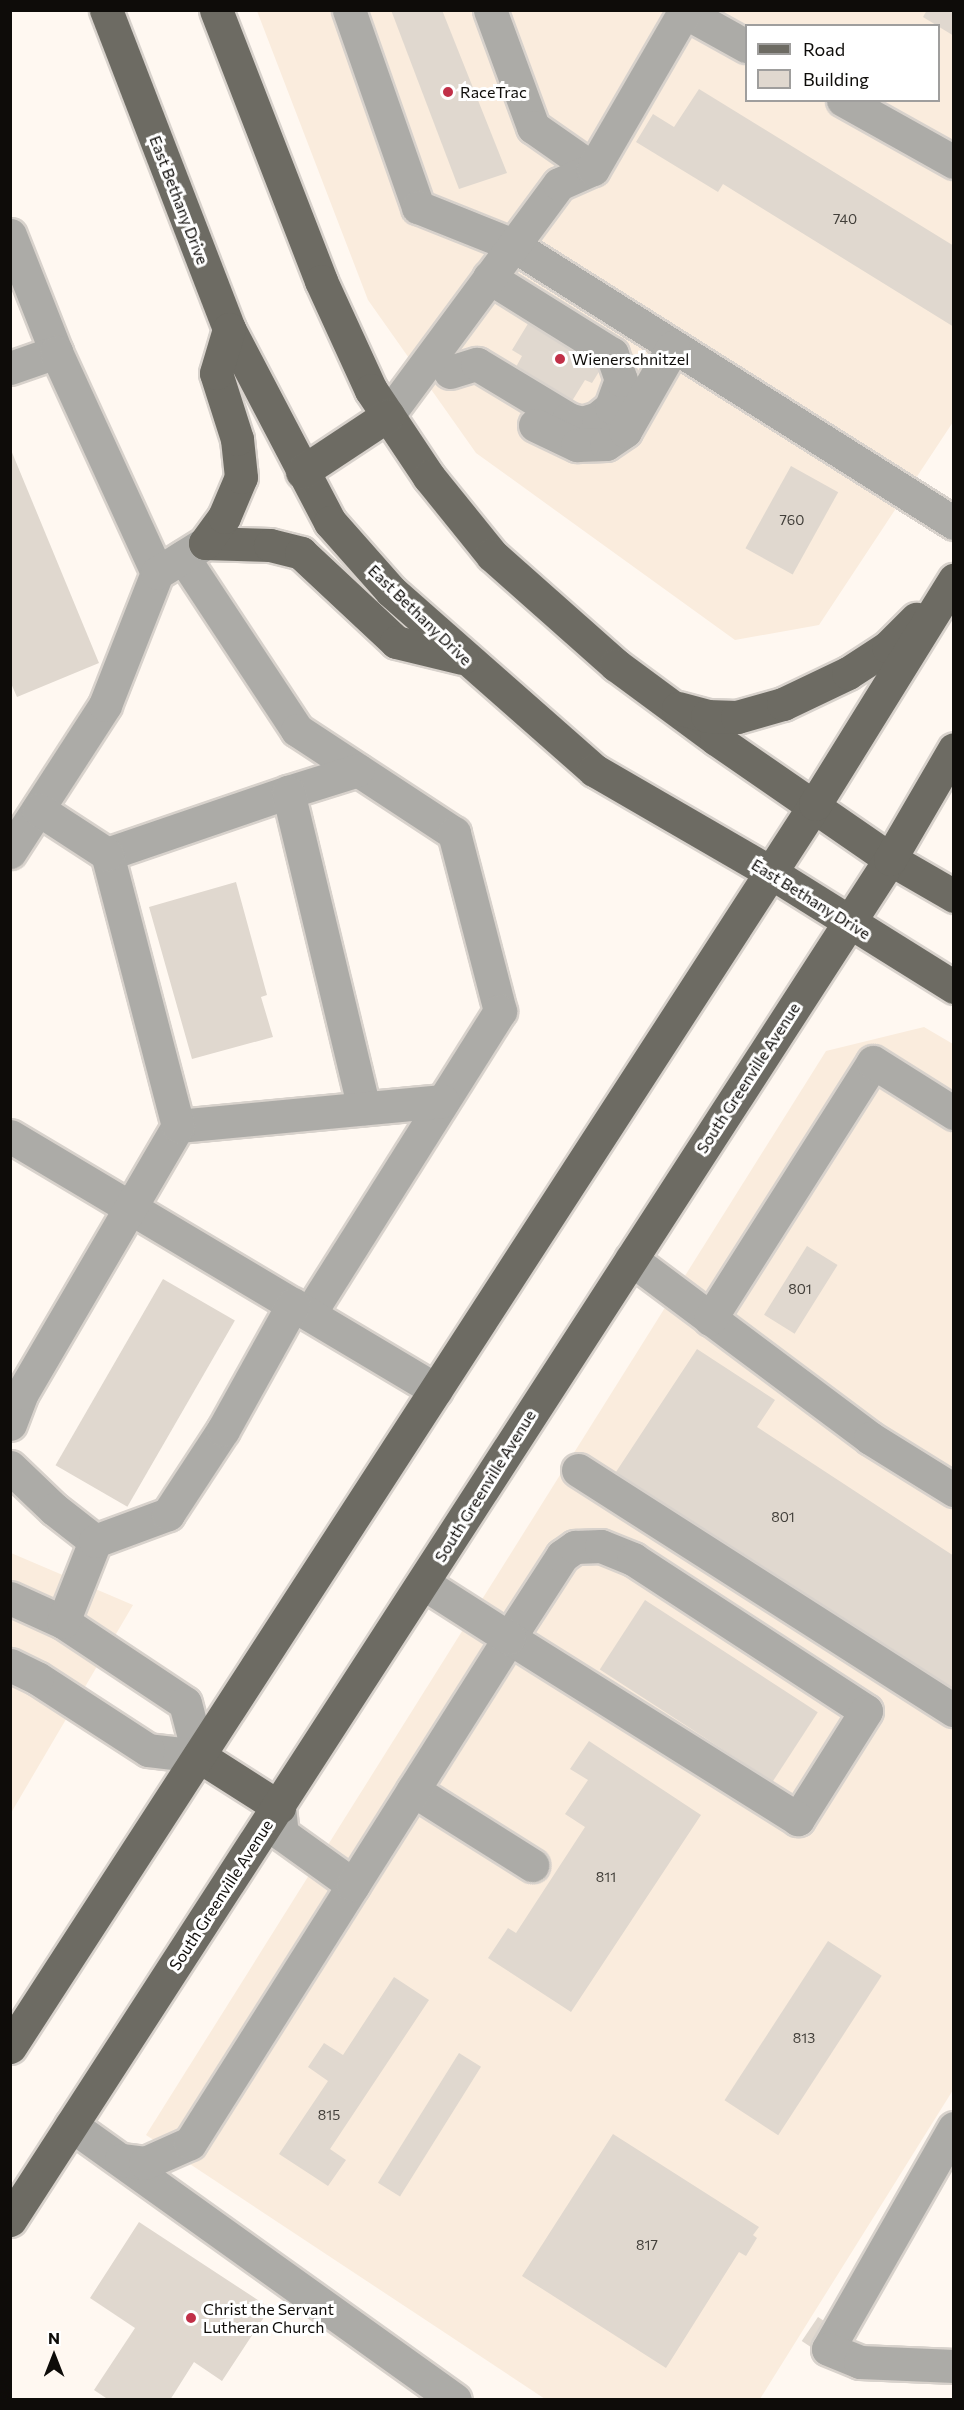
<!DOCTYPE html>
<html>
<head>
<meta charset="utf-8">
<style>
	body { margin:0 }
	#map { position:relative; width:964px; height:2410px; overflow:hidden; background:#fff8f1; font-family:Commissioner,sans-serif }
	div>[style] { position:absolute }
	[style*='--x'] { left:calc(var(--x)*1px); top:calc(var(--y)*1px); width:calc(var(--w)*1px); rotate:calc(var(--a)*1deg) }
	.built>* { inset:0; background:#faecdd }
	.building>* { inset:0; background:#e0d8cf; transform-origin:0 0 }
	.roads { filter:drop-shadow(2px 0 #d8d2cc) drop-shadow(-2px 0 #d8d2cc) drop-shadow(0 2px #d8d2cc) drop-shadow(0 -2px #d8d2cc) }
	.minor>* { height:33px; margin:-16.5px; padding:0 16.5px; transform-origin:16.5px; border-radius:16.5px; background:#acaba7 }
	.major>* { height:33px; margin:-16.5px; padding:0 16.5px; transform-origin:16.5px; border-radius:16.5px; background:#6d6b63 }
	.dots>* { width:16px; height:16px; translate:-50% -50%; box-sizing:border-box; border:3px solid #fff; border-radius:50% }
	span { translate:-50% -50%; white-space:nowrap; text-align:center; line-height:1.15; -webkit-text-stroke:6px #fff; paint-order:stroke }
	.number-label { font-size:14px; color:#423f3a }
	.number-label span { -webkit-text-stroke-width:0 }
	.poi-label { font-size:16px; color:#0e0c09 }
	.left { translate:0 -50%; text-align:left }
	.street-label { font-size:16px; color:#0e0c09 }
	.frame { position:absolute; inset:0; border:12px solid #0e0c09; pointer-events:none }
	.legend { position:absolute; left:745px; top:24px; width:195px; height:78px; box-sizing:border-box; background:#fff; border:2px solid #9f9e9d; margin:0; padding:8px 10px; list-style:none; font-size:18px; color:#0e0c09 }
	.legend li { display:flex; align-items:center; gap:12px; height:30px }
	.legend b { width:30px; border:2px solid #9f9e9d }
	.north { position:absolute; left:24px; top:2326px; width:60px; height:60px; -webkit-text-stroke:4px #fff; paint-order:stroke; rotate:0deg; font-size:16px; font-weight:700; line-height:24px; text-align:center; color:#0e0c09 }
	.north::after { content:''; display:block; margin:auto; width:21px; height:27px; background:#0e0c09; clip-path:polygon(50% 0,100% 100%,50% 72%,0 100%) }
</style>
</head>
<body>
<div id="map">
	<div class="built">
		<i style="clip-path:polygon(evenodd,257px 11px,953px 11px,953px 422px,819px 625px,735px 640px,476px 453px,368px 300px,257px 11px,746px 26px,938px 26px,938px 100px,746px 100px,746px 26px)"></i>
		<i style="clip-path:polygon(924px 1027px,953px 1044px,953px 2090px,760px 2399px,545px 2399px,146px 2135px,826px 1051px)"></i>
		<i style="clip-path:polygon(11px 1553px,133px 1605px,11px 1813px)"></i>
	</div>
	<div class="building">
		<i style="clip-path:polygon(391px 10px,442px 10px,507px 173px,459px 189px)"></i>
		<i style="clip-path:polygon(927px 10px,954px 10px,954px 36px,923px 17px)"></i>
		<i style="clip-path:polygon(699px 89px,954px 246px,954px 327px,723px 184px,718px 192px,636px 142px,653px 114px,674px 127px)"></i>
		<i style="clip-path:polygon(532px 317px,605px 362px,592px 383px,585px 380px,572px 401px,516px 367px,522px 356px,512px 350px)"></i>
		<i style="clip-path:polygon(11px 450px,99px 663px,17px 697px,10px 681px)"></i>
		<i style="left:791px;top:466px;width:54px;height:94px;rotate:29deg"></i>
		<i style="clip-path:polygon(236px 882px,267px 995px,261px 997px,273px 1037px,192px 1059px,149px 907px)"></i>
		<i style="left:807px;top:1246px;width:36px;height:81px;rotate:32deg"></i>
		<i style="left:163px;top:1279px;width:83px;height:215px;rotate:30deg"></i>
		<i style="clip-path:polygon(697px 1349px,775px 1400px,757px 1427px,954px 1556px,954px 1702px,612px 1478px)"></i>
		<i style="left:645px;top:1600px;width:206px;height:83px;rotate:33deg"></i>
		<i style="clip-path:polygon(589px 1741px,701px 1815px,571px 2012px,488px 1958px,508px 1928px,516px 1933px,585px 1827px,565px 1814px,588px 1780px,570px 1769px)"></i>
		<i style="left:828px;top:1941px;width:64px;height:190px;rotate:33deg"></i>
		<i style="clip-path:polygon(394px 1977px,429px 2000px,330px 2149px,346px 2160px,328px 2186px,279px 2154px,328px 2081px,308px 2067px,324px 2043px,343px 2055px)"></i>
		<i style="left:459px;top:2053px;width:26px;height:153px;rotate:32deg"></i>
		<i style="clip-path:polygon(613px 2134px,759px 2227px,753px 2235px,757px 2238px,746px 2256px,739px 2252px,666px 2368px,522px 2276px)"></i>
		<i style="clip-path:polygon(139px 2222px,270px 2308px,222px 2381px,194px 2362px,170px 2400px,109px 2400px,94px 2390px,135px 2328px,90px 2298px)"></i>
		<i style="left:818px;top:2317px;width:18px;height:29px;rotate:34deg"></i>
	</div>
	<div class="roads">
		<div class="minor">
			<i style="--x:349;--y:10;--w:209;--a:70.7"></i>
			<i style="--x:418;--y:207;--w:102;--a:21.8"></i>
			<i style="--x:513;--y:245;--w:521;--a:32.23"></i>
			<i style="--x:490;--y:10;--w:125;--a:69.8"></i>
			<i style="--x:533;--y:127;--w:73;--a:35"></i>
			<i style="--x:685;--y:12;--w:70;--a:29.1"></i>
			<i style="--x:843;--y:100;--w:127;--a:29.2"></i>
			<i style="--x:10;--y:235;--w:126;--a:68.5"></i>
			<i style="--x:10;--y:368;--w:49;--a:-19.2"></i>
			<i style="--x:56;--y:352;--w:243;--a:65.4"></i>
			<i style="--x:450;--y:372;--w:28;--a:-17"></i>
			<i style="--x:477;--y:364;--w:106;--a:31.1"></i>
			<i style="--x:568;--y:419;--w:15;--a:16"></i>
			<i style="--x:582;--y:423;--w:17;--a:-17"></i>
			<i style="--x:598;--y:418;--w:17;--a:-40"></i>
			<i style="--x:611;--y:407;--w:29;--a:-70"></i>
			<i style="--x:621;--y:380;--w:28;--a:-109"></i>
			<i style="--x:612;--y:354;--w:145;--a:-148"></i>
			<i style="--x:388;--y:415;--w:287;--a:-53.5"></i>
			<i style="--x:559;--y:184;--w:37;--a:-24"></i>
			<i style="--x:593;--y:169;--w:184;--a:-59.9"></i>
			<i style="--x:535;--y:425;--w:47;--a:25.5"></i>
			<i style="--x:577;--y:445;--w:29;--a:-2"></i>
			<i style="--x:606;--y:444;--w:23;--a:-34"></i>
			<i style="--x:625;--y:431;--w:97;--a:-60.3"></i>
			<i style="--x:183;--y:557;--w:207;--a:56.6"></i>
			<i style="--x:297;--y:730;--w:188;--a:33.3"></i>
			<i style="--x:454;--y:833;--w:184;--a:75.5"></i>
			<i style="--x:500;--y:1011;--w:358;--a:122.2"></i>
			<i style="--x:288;--y:792;--w:73;--a:-17.4"></i>
			<i style="--x:10;--y:852;--w:175;--a:-57.1"></i>
			<i style="--x:105;--y:705;--w:142;--a:-68.5"></i>
			<i style="--x:157;--y:573;--w:51;--a:-32.1"></i>
			<i style="--x:107;--y:854;--w:191;--a:-18.9"></i>
			<i style="--x:288;--y:792;--w:325;--a:76.5"></i>
			<i style="--x:178;--y:1126;--w:266;--a:-5.4"></i>
			<i style="--x:10;--y:1136;--w:496;--a:30.8"></i>
			<i style="--x:631;--y:1259;--w:299;--a:36.8"></i>
			<i style="--x:870;--y:1438;--w:99;--a:31.8"></i>
			<i style="--x:710;--y:1319;--w:304;--a:-57.6"></i>
			<i style="--x:873;--y:1062;--w:96;--a:32.2"></i>
			<i style="--x:10;--y:1424;--w:33;--a:-69"></i>
			<i style="--x:22;--y:1393;--w:309;--a:-59.7"></i>
			<i style="--x:178;--y:1126;--w:281;--a:-104.6"></i>
			<i style="--x:107;--y:854;--w:82;--a:-146.9"></i>
			<i style="--x:10;--y:1467;--w:61;--a:43.7"></i>
			<i style="--x:54;--y:1509;--w:52;--a:38"></i>
			<i style="--x:578;--y:1470;--w:446;--a:32.6"></i>
			<i style="--x:10;--y:1598;--w:58;--a:24.4"></i>
			<i style="--x:63;--y:1622;--w:146;--a:33.6"></i>
			<i style="--x:185;--y:1703;--w:55;--a:75.2"></i>
			<i style="--x:199;--y:1756;--w:51;--a:-173.3"></i>
			<i style="--x:148;--y:1750;--w:132;--a:-147"></i>
			<i style="--x:37;--y:1678;--w:30;--a:-154"></i>
			<i style="--x:63;--y:1622;--w:87;--a:-68.4"></i>
			<i style="--x:95;--y:1541;--w:78;--a:-20.3"></i>
			<i style="--x:168;--y:1514;--w:100;--a:-56.8"></i>
			<i style="--x:223;--y:1430;--w:144;--a:-60.9"></i>
			<i style="--x:413;--y:1790;--w:141;--a:32.2"></i>
			<i style="--x:279;--y:1807;--w:27;--a:84"></i>
			<i style="--x:282;--y:1834;--w:87;--a:35.7"></i>
			<i style="--x:71;--y:2125;--w:472;--a:35.6"></i>
			<i style="--x:954;--y:2128;--w:254;--a:119.7"></i>
			<i style="--x:828;--y:2349;--w:35;--a:22"></i>
			<i style="--x:860;--y:2362;--w:94;--a:2.4"></i>
			<i style="--x:121;--y:2160;--w:24;--a:7"></i>
			<i style="--x:145;--y:2163;--w:49;--a:-24"></i>
			<i style="--x:190;--y:2143;--w:305;--a:-57.7"></i>
			<i style="--x:353;--y:1885;--w:292;--a:-57.7"></i>
			<i style="--x:509;--y:1638;--w:98;--a:-57.1"></i>
			<i style="--x:562;--y:1556;--w:16;--a:-35"></i>
			<i style="--x:575;--y:1547;--w:26;--a:-2"></i>
			<i style="--x:601;--y:1546;--w:35;--a:22"></i>
			<i style="--x:633;--y:1559;--w:278;--a:33.1"></i>
			<i style="--x:866;--y:1711;--w:128;--a:122.2"></i>
			<i style="--x:798;--y:1819;--w:341;--a:-147.9"></i>
			<i style="--x:509;--y:1638;--w:102;--a:-147.4"></i>
		</div>
		<div class="major">
			<i style="--x:106;--y:10;--w:342;--a:68.9"></i>
			<i style="--x:229;--y:329;--w:218;--a:62.4"></i>
			<i style="--x:330;--y:522;--w:92;--a:48.5"></i>
			<i style="--x:391;--y:591;--w:271;--a:41.4"></i>
			<i style="--x:594;--y:770;--w:203;--a:30.1"></i>
			<i style="--x:770;--y:872;--w:217;--a:32"></i>
			<i style="--x:216;--y:10;--w:291;--a:68.8"></i>
			<i style="--x:321;--y:281;--w:120;--a:65.4"></i>
			<i style="--x:371;--y:390;--w:105;--a:56.3"></i>
			<i style="--x:429;--y:477;--w:100;--a:51.1"></i>
			<i style="--x:492;--y:555;--w:166;--a:41.6"></i>
			<i style="--x:616;--y:665;--w:124;--a:36.5"></i>
			<i style="--x:716;--y:739;--w:211;--a:34.6"></i>
			<i style="--x:890;--y:859;--w:74;--a:30"></i>
			<i style="--x:302;--y:472;--w:103;--a:-33.5"></i>
			<i style="--x:205;--y:543;--w:65;--a:1.8"></i>
			<i style="--x:270;--y:545;--w:32;--a:14"></i>
			<i style="--x:301;--y:553;--w:130;--a:43.1"></i>
			<i style="--x:396;--y:642;--w:68;--a:13.6"></i>
			<i style="--x:205;--y:543;--w:32;--a:-54"></i>
			<i style="--x:224;--y:517;--w:43;--a:-67"></i>
			<i style="--x:241;--y:477;--w:38;--a:-96"></i>
			<i style="--x:237;--y:439;--w:69;--a:-107.7"></i>
			<i style="--x:216;--y:373;--w:46;--a:-73.5"></i>
			<i style="--x:678;--y:708;--w:30;--a:15"></i>
			<i style="--x:707;--y:716;--w:30;--a:2"></i>
			<i style="--x:737;--y:717;--w:48;--a:-15.8"></i>
			<i style="--x:783;--y:704;--w:72;--a:-25.5"></i>
			<i style="--x:848;--y:673;--w:48;--a:-33"></i>
			<i style="--x:888;--y:647;--w:40;--a:-45"></i>
			<i style="--x:199;--y:1756;--w:95;--a:32.5"></i>
			<i style="--x:10;--y:2047;--w:1481;--a:-57.07"></i>
			<i style="--x:815;--y:804;--w:264;--a:-58.2"></i>
			<i style="--x:10;--y:2220;--w:1621;--a:-57.11"></i>
			<i style="--x:890;--y:859;--w:127;--a:-59.8"></i>
		</div>
	</div>
	<div class="dots">
		<i style="left:448px;top:92px;background:#c13048"></i>
		<i style="left:560px;top:359px;background:#c13048"></i>
		<i style="left:191px;top:2318px;background:#c13048"></i>
	</div>
	<div class="number-label">
		<span style="left:845px;top:219px">740</span>
		<span style="left:792px;top:520px">760</span>
		<span style="left:800px;top:1289px">801</span>
		<span style="left:783px;top:1517px">801</span>
		<span style="left:606px;top:1877px">811</span>
		<span style="left:804px;top:2038px">813</span>
		<span style="left:329px;top:2115px">815</span>
		<span style="left:647px;top:2245px">817</span>
	</div>
	<div class="poi-label">
		<span class="left" style="left:460px;top:92px">RaceTrac</span>
		<span class="left" style="left:572px;top:359px">Wienerschnitzel</span>
		<span class="left" style="left:203px;top:2318px">Christ the Servant<br>Lutheran Church</span>
	</div>
	<div class="street-label">
		<span style="left:179px;top:200px;rotate:69deg">East Bethany Drive</span>
		<span style="left:420px;top:615px;rotate:44deg">East Bethany Drive</span>
		<span style="left:811px;top:899px;rotate:32deg">East Bethany Drive</span>
		<span style="left:748px;top:1078px;rotate:-57deg">South Greenville Avenue</span>
		<span style="left:485px;top:1486px;rotate:-58deg">South Greenville Avenue</span>
		<span style="left:221px;top:1895px;rotate:-57deg">South Greenville Avenue</span>
	</div>
	<div class="frame"></div>
	<ul class="legend">
	<li><b style="height:8px;background:#6d6b63"></b>Road</li>
	<li><b style="height:16px;background:#e0d8cf"></b>Building</li>
	</ul>
	<div class="north">N</div>
</div>
</body>
</html>
